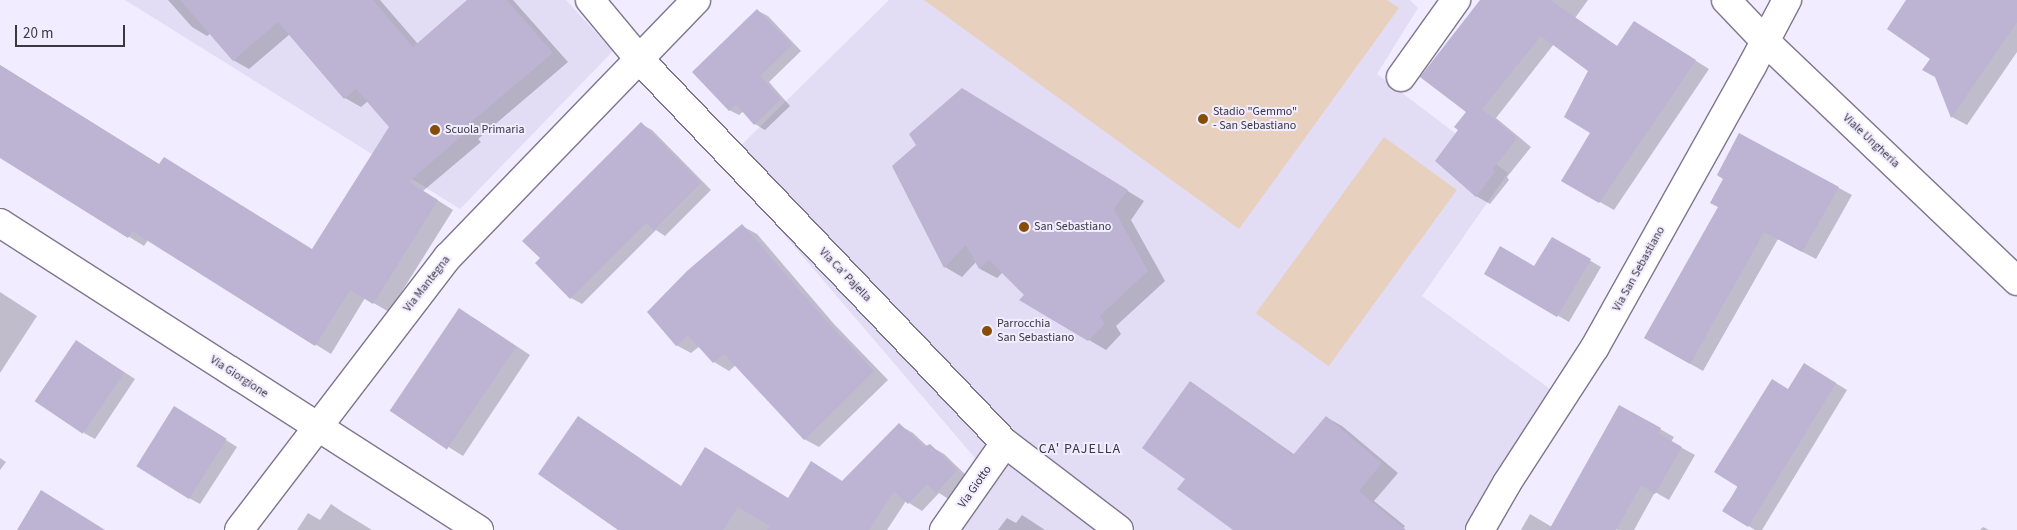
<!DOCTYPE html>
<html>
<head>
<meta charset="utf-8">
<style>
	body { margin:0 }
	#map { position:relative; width:2017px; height:530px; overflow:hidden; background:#f1ecff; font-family:"Source Sans 3",sans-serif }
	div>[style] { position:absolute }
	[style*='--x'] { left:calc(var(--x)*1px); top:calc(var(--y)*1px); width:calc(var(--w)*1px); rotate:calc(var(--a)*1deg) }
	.built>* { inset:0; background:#e3dcf5 }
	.green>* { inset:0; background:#e7d0bd; transform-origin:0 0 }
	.shadow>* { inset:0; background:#0003 }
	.building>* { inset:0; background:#bdb3d2; transform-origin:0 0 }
	.roads { filter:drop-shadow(1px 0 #7d778c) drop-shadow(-1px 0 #7d778c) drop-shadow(0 1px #7d778c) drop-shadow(0 -1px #7d778c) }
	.street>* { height:28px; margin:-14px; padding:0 14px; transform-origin:14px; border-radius:14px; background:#fff }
	.dots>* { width:14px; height:14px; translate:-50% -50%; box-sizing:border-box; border:2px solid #f1ecff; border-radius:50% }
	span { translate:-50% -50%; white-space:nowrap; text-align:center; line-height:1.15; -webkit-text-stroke:4px #f1ecff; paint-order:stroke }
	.poi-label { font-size:12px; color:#3b3841 }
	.left { translate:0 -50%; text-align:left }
	.street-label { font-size:12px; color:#3b3841 }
	.neighbourhood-label { font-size:14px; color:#3b3841; letter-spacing:1px }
	.scale { position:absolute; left:15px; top:25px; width:110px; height:22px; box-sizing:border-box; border:2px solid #3b3841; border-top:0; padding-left:6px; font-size:15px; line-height:18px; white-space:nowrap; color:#3b3841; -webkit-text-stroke:4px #f1ecff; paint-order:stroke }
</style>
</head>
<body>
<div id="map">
	<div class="built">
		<i style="clip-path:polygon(125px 0,566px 0,613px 51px,460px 209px)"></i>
		<i style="clip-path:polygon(889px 0,1410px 0,1418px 8px,1377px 74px,1508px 173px,1422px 296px,1572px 405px,1490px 530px,927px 530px,975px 458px,723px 163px)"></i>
	</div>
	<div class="green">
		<i style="clip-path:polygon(924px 0,1387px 0,1399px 8px,1239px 229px)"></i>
		<i style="left:1384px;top:137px;width:90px;height:218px;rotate:36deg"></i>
	</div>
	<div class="shadow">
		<i style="clip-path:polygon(168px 0,380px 0,418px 44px,469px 0,513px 0,568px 62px,478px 139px,481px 142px,423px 191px,453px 210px,389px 312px,365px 298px,331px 354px,148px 240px,144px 246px,0 157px,0 65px,160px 165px,313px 251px,391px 127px,368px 101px,361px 107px,345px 98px,290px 34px,249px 69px,233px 60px,211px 33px,207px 36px,192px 27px)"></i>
		<i style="clip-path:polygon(1483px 0,1588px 0,1575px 18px,1618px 47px,1648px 31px,1709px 69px,1614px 210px,1563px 181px,1591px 132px,1590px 71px,1554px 44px,1496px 118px,1531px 147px,1507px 177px,1509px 180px,1490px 204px,1476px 196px,1460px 130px,1468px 112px)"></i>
		<i style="clip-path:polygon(1907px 0,2017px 0,2017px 52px,1967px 125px,1952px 117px,1932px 59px)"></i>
		<i style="clip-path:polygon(758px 11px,768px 16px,801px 51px,769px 82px,790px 106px,765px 130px,755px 124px,744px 111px,739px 115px,729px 110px)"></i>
		<i style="clip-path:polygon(979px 100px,1144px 201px,1131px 220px,1165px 281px,1116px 326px,1121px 334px,1106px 350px,1089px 340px,1003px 272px,997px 278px,980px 269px,976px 262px,962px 277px,945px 267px,893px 167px)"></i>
		<i style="clip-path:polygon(641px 124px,652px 130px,711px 190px,665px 236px,656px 230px,582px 304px,571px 298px)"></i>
		<i style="clip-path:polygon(1740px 135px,1852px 195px,1816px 259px,1778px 239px,1703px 371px,1645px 338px,1719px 207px,1725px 178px)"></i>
		<i style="clip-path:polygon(742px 226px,757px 234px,834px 324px,888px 380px,819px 447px,804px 439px,736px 365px,729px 371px,714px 362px,700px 346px,691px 353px,676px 345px)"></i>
		<i style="clip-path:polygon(1552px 238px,1601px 267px,1569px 322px,1486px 274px,1535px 268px)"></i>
		<i style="clip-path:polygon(0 292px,37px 316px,0 373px)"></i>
		<i style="clip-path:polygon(474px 318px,530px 355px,463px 456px,393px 412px)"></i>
		<i style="clip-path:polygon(87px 348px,135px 379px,95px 439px,84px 433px)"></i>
		<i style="clip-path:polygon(1804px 364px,1847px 390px,1762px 530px,1755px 530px,1724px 511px)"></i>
		<i style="clip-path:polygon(1191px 382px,1295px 455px,1326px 417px,1342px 426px,1398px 473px,1374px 501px,1405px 526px,1402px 530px,1233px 530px,1187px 479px)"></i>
		<i style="clip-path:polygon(1620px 406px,1674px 437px,1671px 442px,1695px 455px,1669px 500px,1655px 492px,1634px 530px,1618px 530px,1610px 526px,1608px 530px,1521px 530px,1530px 514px,1552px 527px)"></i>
		<i style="clip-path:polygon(185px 414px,237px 447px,200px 504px,189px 498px)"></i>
		<i style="clip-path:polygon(578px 417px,685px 490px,788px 499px,843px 482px,899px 425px,913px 433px,928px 447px,930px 446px,944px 454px,970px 479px,950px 500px,939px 493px,922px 511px,906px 501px,887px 530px,621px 530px)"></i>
		<i style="clip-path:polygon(0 458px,6px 462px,0 470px)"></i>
		<i style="clip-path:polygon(331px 504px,341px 511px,372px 530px,297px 530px,308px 513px,320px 520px)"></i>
		<i style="clip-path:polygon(1022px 515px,1045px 530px,998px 530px,1007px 518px,1016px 523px)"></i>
		<i style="clip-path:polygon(1983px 527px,1989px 530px,1980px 530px)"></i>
	</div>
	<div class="building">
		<i style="clip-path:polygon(180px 0,373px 0,413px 47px,467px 0,507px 0,553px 53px,463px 129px,466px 132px,409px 182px,438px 200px,373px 304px,350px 290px,315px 346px,132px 231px,128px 238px,0 158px,0 65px,159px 164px,164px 157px,312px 249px,389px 127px,356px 89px,344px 99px,278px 22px,233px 61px)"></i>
		<i style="clip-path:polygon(1480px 0,1550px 0,1617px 46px,1634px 21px,1696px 60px,1599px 203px,1561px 181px,1590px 133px,1564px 117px,1588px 71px,1541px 36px,1482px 109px,1517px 138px,1493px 169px,1496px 171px,1476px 197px,1435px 161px,1458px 130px,1454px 127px,1466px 112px,1420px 77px)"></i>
		<i style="clip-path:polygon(1906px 0,2017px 0,2017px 22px,1951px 118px,1935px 77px,1922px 70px,1930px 59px,1887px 29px)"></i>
		<i style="clip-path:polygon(757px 9px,792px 45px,760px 76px,781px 99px,754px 125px,736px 104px,729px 111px,692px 72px)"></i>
		<i style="clip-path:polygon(962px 88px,1128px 190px,1114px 209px,1148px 271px,1100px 316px,1105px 324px,1088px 341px,1019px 300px,1024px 295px,989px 260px,979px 269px,966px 245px,944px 268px,892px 166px,916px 145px,909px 134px)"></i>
		<i style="clip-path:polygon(641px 122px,701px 183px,654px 230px,646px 223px,570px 299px,535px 263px,540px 258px,522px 241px)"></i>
		<i style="clip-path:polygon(1739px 133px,1839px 187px,1802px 252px,1764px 232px,1690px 364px,1644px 338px,1718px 207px,1710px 203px,1723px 179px,1717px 175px)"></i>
		<i style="clip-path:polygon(742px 224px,820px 314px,874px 371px,804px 440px,724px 354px,713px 363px,688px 335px,676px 346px,647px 312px,687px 271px)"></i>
		<i style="clip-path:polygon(1552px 237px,1591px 259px,1557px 317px,1484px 274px,1500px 246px,1534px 266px)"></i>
		<i style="left:459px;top:308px;width:69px;height:124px;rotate:34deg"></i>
		<i style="left:76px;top:340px;width:58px;height:74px;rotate:34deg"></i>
		<i style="clip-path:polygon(1804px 363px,1836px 383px,1748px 527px,1722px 511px,1738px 487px,1714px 472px,1772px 379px,1788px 389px)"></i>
		<i style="clip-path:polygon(1190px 381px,1293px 455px,1326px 416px,1382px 463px,1359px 491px,1406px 530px,1233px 530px,1177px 489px,1185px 479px,1142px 448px)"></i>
		<i style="clip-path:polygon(1619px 405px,1661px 428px,1658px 433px,1682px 447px,1655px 494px,1641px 485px,1616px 530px,1549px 530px)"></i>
		<i style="left:174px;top:406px;width:62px;height:71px;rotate:32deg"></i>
		<i style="clip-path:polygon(578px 416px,681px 486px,705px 447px,788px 498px,811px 461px,842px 481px,899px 423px,924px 447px,930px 444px,957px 470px,936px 493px,927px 484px,908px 504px,894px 491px,869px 530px,767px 530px,770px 526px,738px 507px,723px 530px,618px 530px,538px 474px)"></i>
		<i style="clip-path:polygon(41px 490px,105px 530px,17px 530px)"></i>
	</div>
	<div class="roads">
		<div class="street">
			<i style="--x:590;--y:0;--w:78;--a:50.2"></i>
			<i style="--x:640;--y:60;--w:529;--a:46.38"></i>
			<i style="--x:1005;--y:443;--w:143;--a:37.3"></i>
			<i style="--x:1726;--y:0;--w:57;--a:46.4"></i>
			<i style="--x:1765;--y:41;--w:348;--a:43.6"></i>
			<i style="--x:1401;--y:77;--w:95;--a:-54.5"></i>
			<i style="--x:0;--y:223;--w:569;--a:32.66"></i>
			<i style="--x:239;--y:530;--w:344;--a:-52.6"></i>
			<i style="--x:448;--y:257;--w:357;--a:-46"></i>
			<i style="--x:944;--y:530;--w:106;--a:-55"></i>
			<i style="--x:1480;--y:530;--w:54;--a:-60.1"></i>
			<i style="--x:1507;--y:483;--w:162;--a:-57.1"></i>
			<i style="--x:1595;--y:347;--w:322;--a:-60.8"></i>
			<i style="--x:1752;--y:66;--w:75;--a:-62.1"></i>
		</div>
	</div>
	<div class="dots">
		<i style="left:1203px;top:119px;background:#884c09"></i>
		<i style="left:435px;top:130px;background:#884c09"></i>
		<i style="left:1024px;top:227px;background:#884c09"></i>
		<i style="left:987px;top:331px;background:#884c09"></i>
	</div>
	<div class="poi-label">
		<span class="left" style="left:1213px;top:119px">Stadio "Gemmo"<br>- San Sebastiano</span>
		<span class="left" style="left:445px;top:130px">Scuola Primaria</span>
		<span class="left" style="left:1034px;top:227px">San Sebastiano</span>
		<span class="left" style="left:997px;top:331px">Parrocchia<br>San Sebastiano</span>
	</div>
	<div class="street-label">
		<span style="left:1871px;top:141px;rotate:43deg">Viale Ungheria</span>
		<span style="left:1639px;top:269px;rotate:-61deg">Via San Sebastiano</span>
		<span style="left:845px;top:275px;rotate:46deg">Via Ca' Pajella</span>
		<span style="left:427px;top:284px;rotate:-52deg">Via Mantegna</span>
		<span style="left:239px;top:377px;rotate:33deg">Via Giorgione</span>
		<span style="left:975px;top:487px;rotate:-55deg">Via Giotto</span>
	</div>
	<div class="neighbourhood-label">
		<span style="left:1080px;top:449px">CA' PAJELLA</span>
	</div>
	<div class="scale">20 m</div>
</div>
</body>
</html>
